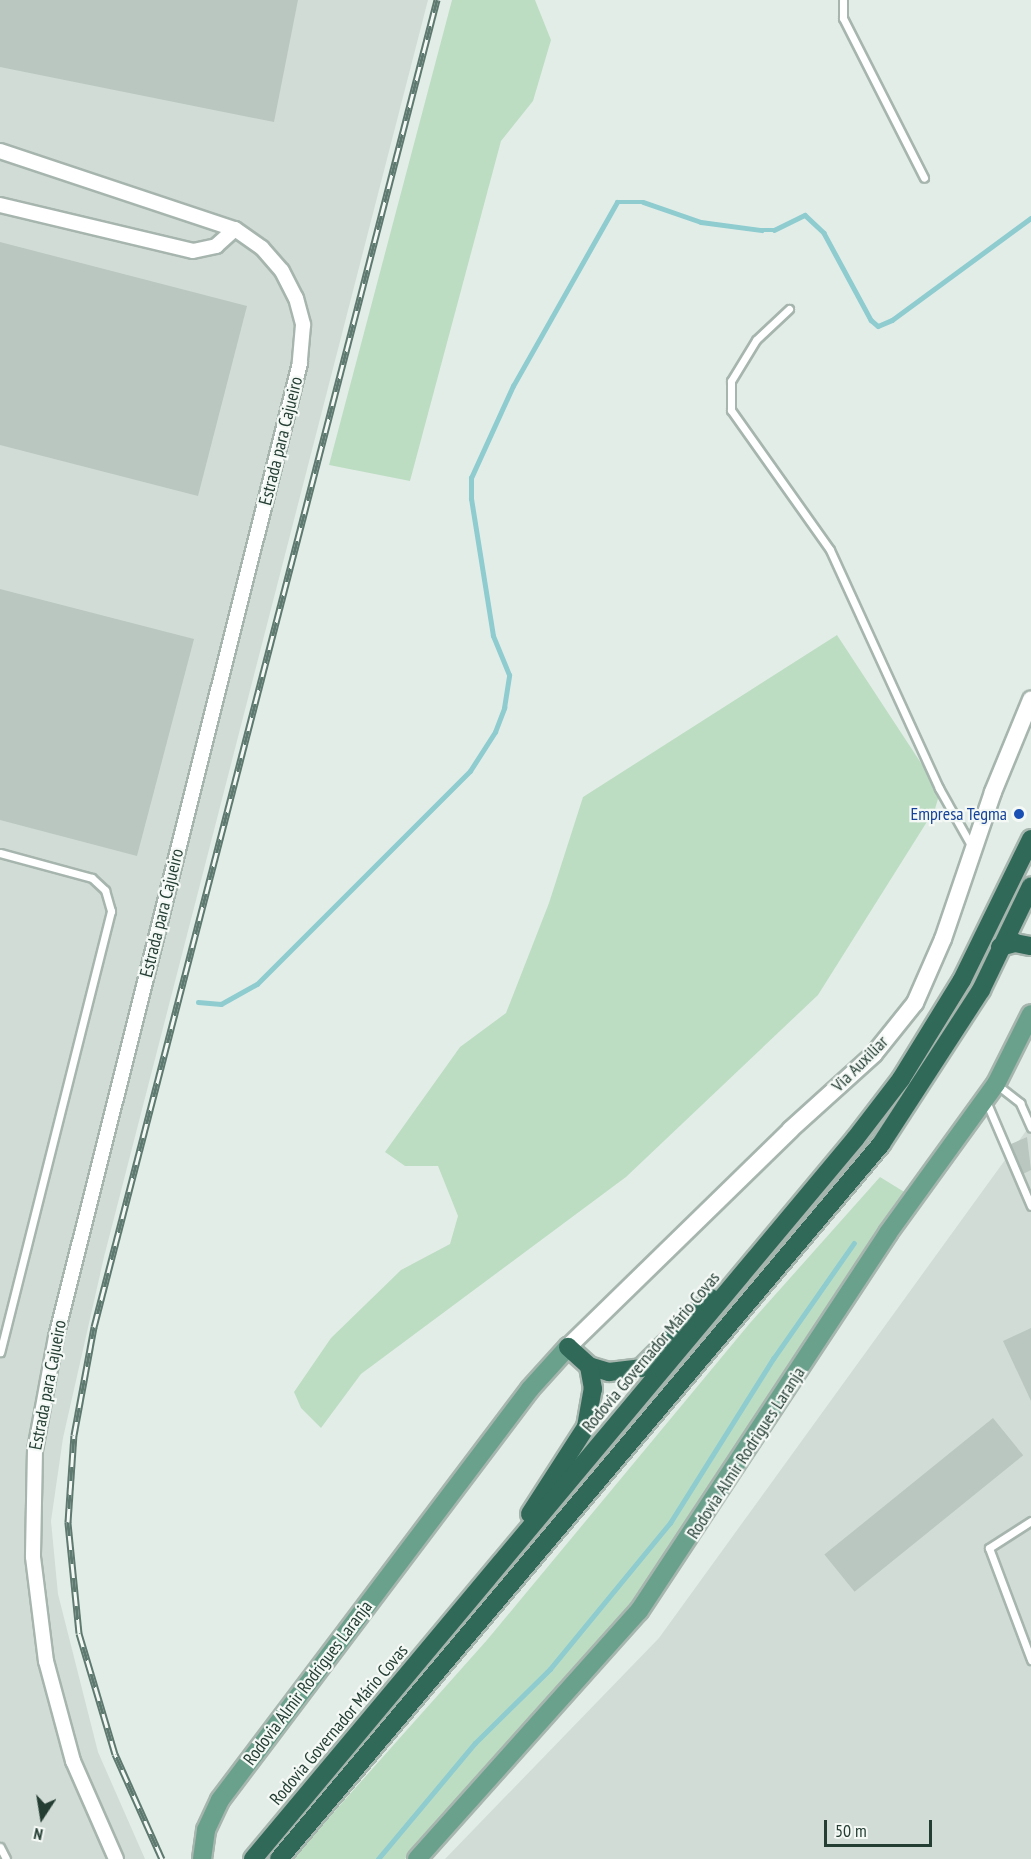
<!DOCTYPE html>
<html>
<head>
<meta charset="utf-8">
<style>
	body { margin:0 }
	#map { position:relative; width:1031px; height:1859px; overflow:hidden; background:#e3ede8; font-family:"PT Sans Narrow",sans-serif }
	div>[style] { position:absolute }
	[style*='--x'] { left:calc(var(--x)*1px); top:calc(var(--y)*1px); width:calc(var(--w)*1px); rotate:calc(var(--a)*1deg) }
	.built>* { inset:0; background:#d2dcd6 }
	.green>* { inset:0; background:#bdddc3 }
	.stream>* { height:4.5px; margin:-2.25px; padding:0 2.25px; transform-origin:2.25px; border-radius:2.25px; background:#8eccd0 }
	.building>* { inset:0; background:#b9c7c0; transform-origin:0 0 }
	.roads { filter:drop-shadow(2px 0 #a6b5ae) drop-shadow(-2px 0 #a6b5ae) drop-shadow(0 2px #a6b5ae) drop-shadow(0 -2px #a6b5ae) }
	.service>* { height:7px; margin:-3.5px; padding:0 3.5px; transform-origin:3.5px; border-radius:3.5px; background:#fff }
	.minor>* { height:14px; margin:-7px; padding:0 7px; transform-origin:7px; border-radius:7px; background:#fff }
	.tertiary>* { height:16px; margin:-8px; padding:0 8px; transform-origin:8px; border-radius:8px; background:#fff }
	.primary>* { height:18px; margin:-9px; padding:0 9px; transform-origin:9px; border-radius:9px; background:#6aa18d }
	.motorway>* { height:18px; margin:-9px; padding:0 9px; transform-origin:9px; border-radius:9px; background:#306958 }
	.rail>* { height:7px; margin-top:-3.5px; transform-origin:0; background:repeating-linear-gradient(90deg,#f4f9f6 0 14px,#5e796f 0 28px); box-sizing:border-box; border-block:2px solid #5e796f }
	.dots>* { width:16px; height:16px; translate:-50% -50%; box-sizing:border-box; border:3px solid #f4f9f6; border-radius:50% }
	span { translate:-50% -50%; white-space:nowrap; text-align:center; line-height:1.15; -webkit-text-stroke:4.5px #f4f9f6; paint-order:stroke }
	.street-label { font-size:18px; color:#243e34 }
	.transit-label { font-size:18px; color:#164399 }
	.right { translate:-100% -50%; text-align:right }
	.north { position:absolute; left:12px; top:1787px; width:60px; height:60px; -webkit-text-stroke:4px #f4f9f6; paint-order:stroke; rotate:192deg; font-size:16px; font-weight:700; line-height:24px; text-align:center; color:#243e34 }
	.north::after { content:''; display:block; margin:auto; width:21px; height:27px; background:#243e34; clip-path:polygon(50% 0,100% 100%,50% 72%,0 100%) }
	.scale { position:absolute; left:824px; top:1820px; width:108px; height:27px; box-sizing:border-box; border:3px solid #243e34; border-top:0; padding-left:8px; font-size:18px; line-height:21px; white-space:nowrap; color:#243e34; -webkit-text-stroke:4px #f4f9f6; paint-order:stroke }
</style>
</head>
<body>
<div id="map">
	<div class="built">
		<i style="clip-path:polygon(0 0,428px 0,104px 1257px,63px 1438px,51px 1521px,58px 1594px,98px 1752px,145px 1859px,0 1859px)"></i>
		<i style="clip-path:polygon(1031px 1124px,1031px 1859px,445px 1859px,659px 1638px)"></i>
	</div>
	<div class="green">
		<i style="clip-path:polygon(452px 0,535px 0,551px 40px,533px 101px,501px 141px,410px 481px,329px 465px)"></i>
		<i style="clip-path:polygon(837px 635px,940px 792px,935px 809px,818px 995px,626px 1177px,361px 1374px,321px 1428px,301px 1408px,294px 1392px,331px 1338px,401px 1270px,450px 1244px,458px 1216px,438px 1166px,405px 1166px,385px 1152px,460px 1047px,506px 1013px,549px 903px,583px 797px)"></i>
		<i style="clip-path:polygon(880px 1177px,906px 1193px,879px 1249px,604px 1642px,405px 1859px,292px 1859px,487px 1640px,750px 1323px)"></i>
	</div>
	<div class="stream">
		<i style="--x:198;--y:1002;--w:23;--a:5"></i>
		<i style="--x:221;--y:1004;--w:41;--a:-29.1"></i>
		<i style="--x:257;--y:984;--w:301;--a:-45"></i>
		<i style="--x:470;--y:771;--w:46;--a:-57.3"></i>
		<i style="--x:495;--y:732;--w:26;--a:-69"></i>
		<i style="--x:504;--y:708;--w:33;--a:-81"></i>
		<i style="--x:509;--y:675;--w:42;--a:-112.3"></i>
		<i style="--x:493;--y:636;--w:139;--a:-99.1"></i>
		<i style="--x:471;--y:499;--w:21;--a:-90"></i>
		<i style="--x:471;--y:478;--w:101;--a:-65.5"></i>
		<i style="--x:513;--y:386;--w:211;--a:-60.5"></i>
		<i style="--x:617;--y:202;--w:26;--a:0"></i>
		<i style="--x:643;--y:202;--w:61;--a:19"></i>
		<i style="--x:701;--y:222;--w:61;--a:7.6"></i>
		<i style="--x:761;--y:230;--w:13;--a:0"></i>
		<i style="--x:774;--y:230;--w:34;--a:-26"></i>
		<i style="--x:805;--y:215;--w:26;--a:43"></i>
		<i style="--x:824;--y:233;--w:99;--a:61.6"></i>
		<i style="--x:871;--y:320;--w:9;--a:41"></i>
		<i style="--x:878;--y:326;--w:15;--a:-23"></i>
		<i style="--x:892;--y:320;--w:172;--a:-36.3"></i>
		<i style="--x:378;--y:1859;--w:151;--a:-50.1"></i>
		<i style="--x:475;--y:1743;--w:105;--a:-44.6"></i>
		<i style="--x:550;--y:1669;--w:189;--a:-50.6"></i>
		<i style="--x:670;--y:1523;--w:194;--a:-57.9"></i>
		<i style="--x:773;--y:1359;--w:141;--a:-55.1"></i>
	</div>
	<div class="building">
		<i style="clip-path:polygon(0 0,298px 0,274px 122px,0 67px)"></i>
		<i style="clip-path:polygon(0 242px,247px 306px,198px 496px,0 445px)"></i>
		<i style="clip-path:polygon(0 589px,194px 639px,137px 856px,0 820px)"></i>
		<i style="clip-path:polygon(1027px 1137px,1031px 1170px,1023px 1174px,1011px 1144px)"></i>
		<i style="clip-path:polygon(1031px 1328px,1031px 1401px,1003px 1341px)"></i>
		<i style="left:993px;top:1418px;width:48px;height:217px;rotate:51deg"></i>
	</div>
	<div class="roads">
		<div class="service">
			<i style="--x:843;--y:0;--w:18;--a:90"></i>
			<i style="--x:843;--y:18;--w:179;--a:63.1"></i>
			<i style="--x:789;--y:309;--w:45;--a:136.8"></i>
			<i style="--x:756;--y:340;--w:48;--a:121.4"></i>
			<i style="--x:731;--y:381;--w:29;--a:90"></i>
			<i style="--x:731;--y:410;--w:171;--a:54.7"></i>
			<i style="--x:830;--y:550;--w:262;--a:65.4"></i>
			<i style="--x:939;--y:788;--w:68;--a:60.8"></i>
			<i style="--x:0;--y:853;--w:95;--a:15.2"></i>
			<i style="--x:92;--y:878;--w:18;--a:43"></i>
			<i style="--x:105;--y:890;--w:22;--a:74"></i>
			<i style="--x:111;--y:911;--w:455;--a:104.1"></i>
			<i style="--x:996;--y:1084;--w:31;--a:38"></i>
			<i style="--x:1020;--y:1103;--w:27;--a:66"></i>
			<i style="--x:986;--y:1101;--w:114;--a:66.8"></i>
			<i style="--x:1031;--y:1521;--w:50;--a:147.3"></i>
			<i style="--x:989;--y:1548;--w:120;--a:69.4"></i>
			<i style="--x:0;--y:1847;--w:13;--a:63"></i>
		</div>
		<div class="minor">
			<i style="--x:0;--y:151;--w:248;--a:18.4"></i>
			<i style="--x:235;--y:229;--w:33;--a:35"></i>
			<i style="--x:262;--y:248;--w:30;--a:49"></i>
			<i style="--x:282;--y:271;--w:30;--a:63"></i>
			<i style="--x:296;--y:298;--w:28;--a:75"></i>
			<i style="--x:303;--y:325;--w:38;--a:95"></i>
			<i style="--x:300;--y:363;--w:1004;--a:104.06"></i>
			<i style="--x:56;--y:1337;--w:115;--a:100.5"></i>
			<i style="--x:35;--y:1450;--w:107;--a:91.1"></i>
			<i style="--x:33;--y:1557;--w:105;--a:82.9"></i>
			<i style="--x:46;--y:1661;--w:104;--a:74.9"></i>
			<i style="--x:73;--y:1761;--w:107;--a:66.3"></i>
			<i style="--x:0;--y:205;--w:198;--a:13.4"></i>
			<i style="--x:193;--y:251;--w:24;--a:-12"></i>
			<i style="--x:216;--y:246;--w:25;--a:-42"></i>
		</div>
		<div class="tertiary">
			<i style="--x:568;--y:1347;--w:310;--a:-44.3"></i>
			<i style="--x:790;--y:1130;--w:113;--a:-42.1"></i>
			<i style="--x:874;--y:1054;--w:65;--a:-51.2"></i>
			<i style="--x:915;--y:1003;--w:70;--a:-66.4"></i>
			<i style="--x:943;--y:939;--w:155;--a:-71.2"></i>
			<i style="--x:993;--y:792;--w:100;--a:-67.6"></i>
		</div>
		<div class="primary">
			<i style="--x:202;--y:1859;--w:29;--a:-82"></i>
			<i style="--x:206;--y:1830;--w:33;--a:-65"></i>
			<i style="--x:220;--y:1800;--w:515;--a:-52.97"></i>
			<i style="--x:530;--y:1389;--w:57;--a:-47.9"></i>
			<i style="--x:417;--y:1859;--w:333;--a:-48.2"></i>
			<i style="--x:639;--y:1611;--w:453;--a:-56.6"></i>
			<i style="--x:888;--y:1233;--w:184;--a:-54.1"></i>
			<i style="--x:996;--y:1084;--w:78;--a:-63.4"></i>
		</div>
		<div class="motorway">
			<i style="--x:1000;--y:947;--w:16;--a:-15"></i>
			<i style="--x:1015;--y:943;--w:16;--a:11"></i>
			<i style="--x:568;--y:1347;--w:28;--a:42"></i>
			<i style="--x:589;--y:1366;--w:21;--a:17"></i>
			<i style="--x:609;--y:1372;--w:32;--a:-7"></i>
			<i style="--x:641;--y:1368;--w:99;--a:-45"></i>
			<i style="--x:530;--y:1514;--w:103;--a:-57.2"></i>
			<i style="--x:586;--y:1427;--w:39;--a:-80"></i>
			<i style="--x:593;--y:1389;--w:23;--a:-100"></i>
			<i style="--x:253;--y:1859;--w:939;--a:-50.1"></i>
			<i style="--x:855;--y:1139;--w:76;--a:-52.5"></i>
			<i style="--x:901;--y:1079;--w:116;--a:-58.4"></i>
			<i style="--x:962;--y:980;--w:157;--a:-63.9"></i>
			<i style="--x:279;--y:1859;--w:935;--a:-49.9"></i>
			<i style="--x:881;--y:1144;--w:184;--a:-57"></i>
			<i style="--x:981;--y:990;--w:115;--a:-64.3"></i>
		</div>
	</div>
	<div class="rail">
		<i style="--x:162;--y:1859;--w:115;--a:-114.1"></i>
		<i style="--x:115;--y:1754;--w:126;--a:-106.6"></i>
		<i style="--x:79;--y:1633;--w:112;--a:-95.7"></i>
		<i style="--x:68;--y:1522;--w:87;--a:-86.1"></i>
		<i style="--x:74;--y:1435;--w:110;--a:-79.5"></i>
		<i style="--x:94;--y:1327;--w:1371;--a:-75.51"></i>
	</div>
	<div class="dots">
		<i style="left:1019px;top:814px;background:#1a4fb4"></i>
	</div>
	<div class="street-label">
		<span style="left:281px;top:441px;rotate:-76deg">Estrada para Cajueiro</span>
		<span style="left:162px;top:913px;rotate:-76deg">Estrada para Cajueiro</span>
		<span style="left:860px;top:1064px;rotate:-45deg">Via Auxiliar</span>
		<span style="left:651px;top:1352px;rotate:-50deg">Rodovia Governador Mário Covas</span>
		<span style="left:48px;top:1385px;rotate:-79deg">Estrada para Cajueiro</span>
		<span style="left:746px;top:1453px;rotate:-57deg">Rodovia Almir Rodrigues Laranja</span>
		<span style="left:308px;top:1683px;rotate:-53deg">Rodovia Almir Rodrigues Laranja</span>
		<span style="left:339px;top:1725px;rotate:-50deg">Rodovia Governador Mário Covas</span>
	</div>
	<div class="transit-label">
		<span class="right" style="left:1007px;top:814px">Empresa Tegma</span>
	</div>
	<div class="north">N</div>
	<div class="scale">50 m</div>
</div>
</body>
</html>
